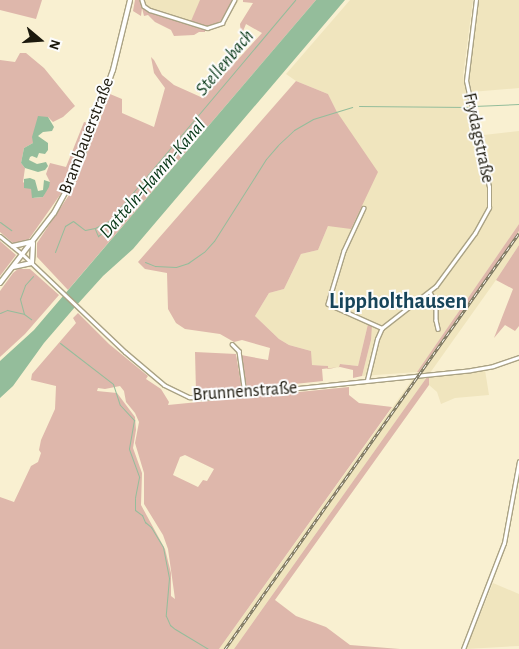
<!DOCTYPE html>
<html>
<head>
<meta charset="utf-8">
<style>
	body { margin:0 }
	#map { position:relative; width:519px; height:649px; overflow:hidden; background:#f9f0d1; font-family:"Alegreya Sans",sans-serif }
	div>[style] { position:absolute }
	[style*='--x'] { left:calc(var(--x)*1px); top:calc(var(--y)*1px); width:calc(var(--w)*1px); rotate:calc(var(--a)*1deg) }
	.built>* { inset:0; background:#f0e5be }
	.green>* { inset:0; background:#deb7ab }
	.water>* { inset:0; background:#94bd9b }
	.stream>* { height:1px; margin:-0.5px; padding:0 0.5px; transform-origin:0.5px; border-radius:0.5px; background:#94bd9b }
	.roads { filter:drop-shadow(1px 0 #aaa284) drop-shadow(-1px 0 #aaa284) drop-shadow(0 1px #aaa284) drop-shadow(0 -1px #aaa284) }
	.minor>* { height:2.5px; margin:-1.25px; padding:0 1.25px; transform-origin:1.25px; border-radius:1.25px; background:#fff }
	.tertiary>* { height:3px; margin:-1.5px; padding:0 1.5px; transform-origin:1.5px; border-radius:1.5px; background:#fff }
	.secondary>* { height:4px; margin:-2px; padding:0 2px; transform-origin:2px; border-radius:2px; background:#fff }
	.rail>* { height:3px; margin-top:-1.5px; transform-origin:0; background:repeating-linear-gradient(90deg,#fdfdfd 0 4px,#746f5b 0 8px); box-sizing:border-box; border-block:1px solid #746f5b }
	span { translate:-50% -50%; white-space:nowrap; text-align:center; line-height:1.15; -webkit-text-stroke:4px #fdfdfd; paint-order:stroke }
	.street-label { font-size:18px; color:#1c190d }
	.water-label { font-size:19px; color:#043514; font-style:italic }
	.district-label { font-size:22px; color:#174459; font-weight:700 }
	.north { position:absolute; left:15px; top:15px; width:50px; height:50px; -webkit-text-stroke:4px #fdfdfd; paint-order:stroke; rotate:108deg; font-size:14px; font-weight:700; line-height:20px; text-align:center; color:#1c190d }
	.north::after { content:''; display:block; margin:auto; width:18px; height:22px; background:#1c190d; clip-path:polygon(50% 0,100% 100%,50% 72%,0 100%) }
</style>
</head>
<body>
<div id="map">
	<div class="built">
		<i style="clip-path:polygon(141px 0,239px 0,224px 24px,211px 30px,146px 11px,141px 6px)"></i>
		<i style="clip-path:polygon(350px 0,473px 0,463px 76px,475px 136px,519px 131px,519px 224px,417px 372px,362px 376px,371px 340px,368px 324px,358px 366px,341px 364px,340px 367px,327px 369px,327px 366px,311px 365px,311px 351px,289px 345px,279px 339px,255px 316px,269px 293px,284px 289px,301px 254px,318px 250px,328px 226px,337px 112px,328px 94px,296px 81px,286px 74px)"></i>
		<i style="clip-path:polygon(478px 0,519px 0,519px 88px,471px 92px,469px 73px)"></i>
		<i style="clip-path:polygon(519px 231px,519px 245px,496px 280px,234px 649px,219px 649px)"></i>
		<i style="clip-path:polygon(485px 370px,489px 395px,455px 398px,441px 404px,437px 392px,429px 385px,429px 377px)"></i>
		<i style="clip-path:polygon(493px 583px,519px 594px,519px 646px,466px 649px)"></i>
	</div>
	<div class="green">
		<i style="clip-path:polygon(0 0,42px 0,36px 19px,0 10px)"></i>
		<i style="clip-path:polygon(135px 0,141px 0,141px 6px,146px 11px,205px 29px,205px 32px,199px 32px,194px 35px,174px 36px,171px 30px,155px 22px,148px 15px,144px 16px,142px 8px,141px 16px,133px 11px)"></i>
		<i style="clip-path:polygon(200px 0,232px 0,223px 19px,216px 24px,207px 26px,191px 21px)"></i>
		<i style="clip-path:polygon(243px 0,316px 0,68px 290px,37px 257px,37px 243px,73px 189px,110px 94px,122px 99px,122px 113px,154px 127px,165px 88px,154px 73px,151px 57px,154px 60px,162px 75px,174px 85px,203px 98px,262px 33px,246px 24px,241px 36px,240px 24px,253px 3px,243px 2px)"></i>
		<i style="clip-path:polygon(20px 53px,26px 53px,44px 68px,75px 106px,63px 117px,53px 122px,48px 117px,33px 143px,24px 148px,21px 163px,25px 168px,23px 182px,31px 189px,34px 198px,43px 197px,50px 182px,46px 174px,50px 163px,66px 167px,84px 122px,91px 124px,67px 185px,29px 239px,13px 243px,0 232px,0 60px,15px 62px)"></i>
		<i style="clip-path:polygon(296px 81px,328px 94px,337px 112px,378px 172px,351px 229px,328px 226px,318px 250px,301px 254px,284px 289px,269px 293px,255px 316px,279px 339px,289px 345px,311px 351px,312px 365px,328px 366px,328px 369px,339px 367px,340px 364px,358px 366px,368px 324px,372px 325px,371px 340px,362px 376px,353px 378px,353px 370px,340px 367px,322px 369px,323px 381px,247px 389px,241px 355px,268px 360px,270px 348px,242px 340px,234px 342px,220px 334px,185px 329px,176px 323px,168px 309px,167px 273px,145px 269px,138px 262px)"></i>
		<i style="clip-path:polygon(519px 224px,519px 231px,497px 263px,419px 372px,417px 372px)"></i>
		<i style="clip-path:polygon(0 241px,16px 255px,0 276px)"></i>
		<i style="clip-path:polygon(519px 245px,519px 326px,515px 331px,505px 325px,494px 338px,513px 289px,496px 280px)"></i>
		<i style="clip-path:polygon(18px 269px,30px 269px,59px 295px,25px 334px,0 357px,0 291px,13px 273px)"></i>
		<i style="clip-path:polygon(evenodd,78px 313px,109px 344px,148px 376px,146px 379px,161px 389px,169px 402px,168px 405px,349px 387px,349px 395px,359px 403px,392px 407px,219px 649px,0 649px,0 497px,14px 502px,31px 466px,38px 462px,41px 453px,39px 450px,41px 440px,55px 409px,56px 386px,31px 380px,32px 374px,76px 323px,73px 318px,78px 313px,120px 386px,124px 391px,126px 402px,135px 413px,139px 422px,135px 443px,144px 473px,144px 504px,163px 535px,168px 549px,175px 599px,171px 596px,171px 573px,165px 549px,141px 505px,142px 473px,133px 448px,136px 430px,135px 417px,117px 393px,97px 391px,98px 388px,105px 389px,120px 386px,78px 313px,185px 455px,214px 469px,207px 481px,203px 480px,198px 487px,173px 475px,180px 457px,185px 455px)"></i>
		<i style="clip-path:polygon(195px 352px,236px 354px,242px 390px,201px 394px,196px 392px)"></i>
		<i style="clip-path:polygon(427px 377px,429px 377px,429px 385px,275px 600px,296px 616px,326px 627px,350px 645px,400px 649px,234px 649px)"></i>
	</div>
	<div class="water">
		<i style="clip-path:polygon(316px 0,345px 0,133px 249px,103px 276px,75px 307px,44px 343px,13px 386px,0 398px,0 361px,34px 330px)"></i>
		<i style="clip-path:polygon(38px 116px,48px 117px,54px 127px,52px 131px,43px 132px,38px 136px,48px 143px,48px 150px,45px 154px,39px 153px,37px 158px,32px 156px,30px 157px,29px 160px,37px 164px,46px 162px,48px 166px,45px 170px,38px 172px,25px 168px,21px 163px,24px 148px,33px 143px,32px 137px)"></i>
		<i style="clip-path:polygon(30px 178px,35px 180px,38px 191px,43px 190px,44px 180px,50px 182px,49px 187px,43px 197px,32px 198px,31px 189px,24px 188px,24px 179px)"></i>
	</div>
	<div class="stream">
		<i style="--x:359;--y:106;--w:109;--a:0.5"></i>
		<i style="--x:474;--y:106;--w:45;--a:-2.5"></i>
		<i style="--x:0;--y:222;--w:14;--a:36"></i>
		<i style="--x:95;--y:229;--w:8;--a:67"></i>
		<i style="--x:98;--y:236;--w:10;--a:-37"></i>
		<i style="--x:55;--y:252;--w:28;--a:-69"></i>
		<i style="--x:65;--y:226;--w:9;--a:-32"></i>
		<i style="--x:73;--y:221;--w:15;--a:37"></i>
		<i style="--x:85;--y:230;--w:10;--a:-11"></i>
		<i style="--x:95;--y:228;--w:16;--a:-27"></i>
		<i style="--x:109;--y:221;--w:289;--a:-49.9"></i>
		<i style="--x:145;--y:262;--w:11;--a:22"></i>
		<i style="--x:155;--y:266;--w:21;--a:3"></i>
		<i style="--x:176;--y:267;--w:13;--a:-18"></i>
		<i style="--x:188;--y:263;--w:19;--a:-35"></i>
		<i style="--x:204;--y:252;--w:15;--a:-48"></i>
		<i style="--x:214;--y:241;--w:97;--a:-57.6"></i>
		<i style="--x:266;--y:159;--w:18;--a:-49"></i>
		<i style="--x:278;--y:145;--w:22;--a:-43"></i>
		<i style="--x:294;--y:130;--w:22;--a:-30"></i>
		<i style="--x:313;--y:119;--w:41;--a:-17.1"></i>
		<i style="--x:0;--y:313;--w:8;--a:-23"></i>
		<i style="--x:7;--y:310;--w:17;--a:13"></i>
		<i style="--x:24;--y:314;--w:9;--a:36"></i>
		<i style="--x:24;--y:314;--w:16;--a:-105"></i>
		<i style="--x:20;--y:299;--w:15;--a:-70"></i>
		<i style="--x:25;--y:285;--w:12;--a:-48"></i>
		<i style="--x:60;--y:343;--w:67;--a:37.7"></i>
		<i style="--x:113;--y:384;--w:22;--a:72"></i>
		<i style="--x:120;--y:405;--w:21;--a:47"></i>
		<i style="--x:134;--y:420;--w:29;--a:100"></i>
		<i style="--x:129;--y:449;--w:30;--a:70"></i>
		<i style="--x:139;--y:477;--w:21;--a:101"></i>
		<i style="--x:135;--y:498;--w:12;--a:90"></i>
		<i style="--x:135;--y:510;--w:9;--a:36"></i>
		<i style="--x:142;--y:515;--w:8;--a:67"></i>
		<i style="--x:145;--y:522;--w:8;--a:40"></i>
		<i style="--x:151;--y:527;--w:23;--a:59"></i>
		<i style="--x:163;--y:547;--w:32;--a:79"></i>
		<i style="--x:169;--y:578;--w:38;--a:95"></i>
		<i style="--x:166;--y:616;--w:10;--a:66"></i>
		<i style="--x:170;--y:625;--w:6;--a:39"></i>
		<i style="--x:175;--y:629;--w:39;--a:31"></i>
	</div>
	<div class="roads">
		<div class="minor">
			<i style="--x:142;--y:0;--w:6;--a:72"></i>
			<i style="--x:144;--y:6;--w:7;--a:34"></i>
			<i style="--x:150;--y:10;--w:60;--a:17.5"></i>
			<i style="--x:207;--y:28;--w:16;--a:-18"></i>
			<i style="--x:222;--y:23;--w:26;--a:-62"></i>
			<i style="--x:364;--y:208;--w:47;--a:114.9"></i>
			<i style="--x:344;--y:251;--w:55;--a:106.8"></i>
			<i style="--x:328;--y:304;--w:59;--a:24"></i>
			<i style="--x:0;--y:236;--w:28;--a:39"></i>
			<i style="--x:430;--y:292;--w:13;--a:63"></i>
			<i style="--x:436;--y:304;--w:16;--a:90"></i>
			<i style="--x:436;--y:320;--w:9;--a:77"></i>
			<i style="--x:232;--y:344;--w:10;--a:45"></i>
			<i style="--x:239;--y:351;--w:43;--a:82.1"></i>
			<i style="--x:367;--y:380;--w:42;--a:-76.3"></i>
			<i style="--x:377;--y:339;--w:12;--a:-66"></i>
			<i style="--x:382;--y:328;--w:68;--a:-37.9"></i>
			<i style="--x:436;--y:286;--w:66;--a:-53.7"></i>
			<i style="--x:475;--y:233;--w:29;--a:-61"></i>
			<i style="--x:489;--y:208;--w:21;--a:-90"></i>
			<i style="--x:489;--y:187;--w:108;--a:-102.2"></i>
			<i style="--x:466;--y:81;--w:82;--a:-83"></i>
		</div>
		<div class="tertiary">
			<i style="--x:22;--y:254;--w:142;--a:43.6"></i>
			<i style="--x:125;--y:352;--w:51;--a:40.2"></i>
			<i style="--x:164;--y:385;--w:28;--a:26"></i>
			<i style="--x:189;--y:397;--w:12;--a:5"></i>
			<i style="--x:201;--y:398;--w:271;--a:-5.9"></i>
			<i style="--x:471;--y:370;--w:22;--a:-10"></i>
			<i style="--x:493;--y:366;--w:28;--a:-19"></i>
			<i style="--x:463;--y:649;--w:114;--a:-68.9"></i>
			<i style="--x:504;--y:543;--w:83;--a:-79.6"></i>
		</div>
		<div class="secondary">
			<i style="--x:13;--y:246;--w:18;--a:-13"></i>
			<i style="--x:13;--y:267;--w:19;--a:-12"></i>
			<i style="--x:32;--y:263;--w:20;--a:-87"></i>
			<i style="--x:0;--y:283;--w:88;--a:-52.4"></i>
			<i style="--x:54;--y:213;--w:48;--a:-61.3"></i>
			<i style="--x:77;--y:171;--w:107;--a:-70.4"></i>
			<i style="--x:113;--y:70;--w:72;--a:-76.3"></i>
		</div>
	</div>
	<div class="rail">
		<i style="--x:225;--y:649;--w:509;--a:-54.75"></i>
	</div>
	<div class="street-label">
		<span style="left:87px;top:136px;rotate:-69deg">Brambauerstraße</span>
		<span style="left:478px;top:138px;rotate:78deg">Frydagstraße</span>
		<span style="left:245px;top:392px;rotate:-4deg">Brunnenstraße</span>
	</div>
	<div class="water-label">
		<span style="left:225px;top:63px;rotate:-50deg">Stellenbach</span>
		<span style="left:153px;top:179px;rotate:-49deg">Datteln-Hamm-Kanal</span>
	</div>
	<div class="district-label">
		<span style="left:398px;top:302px">Lippholthausen</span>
	</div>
	<div class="north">N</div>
</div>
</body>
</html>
